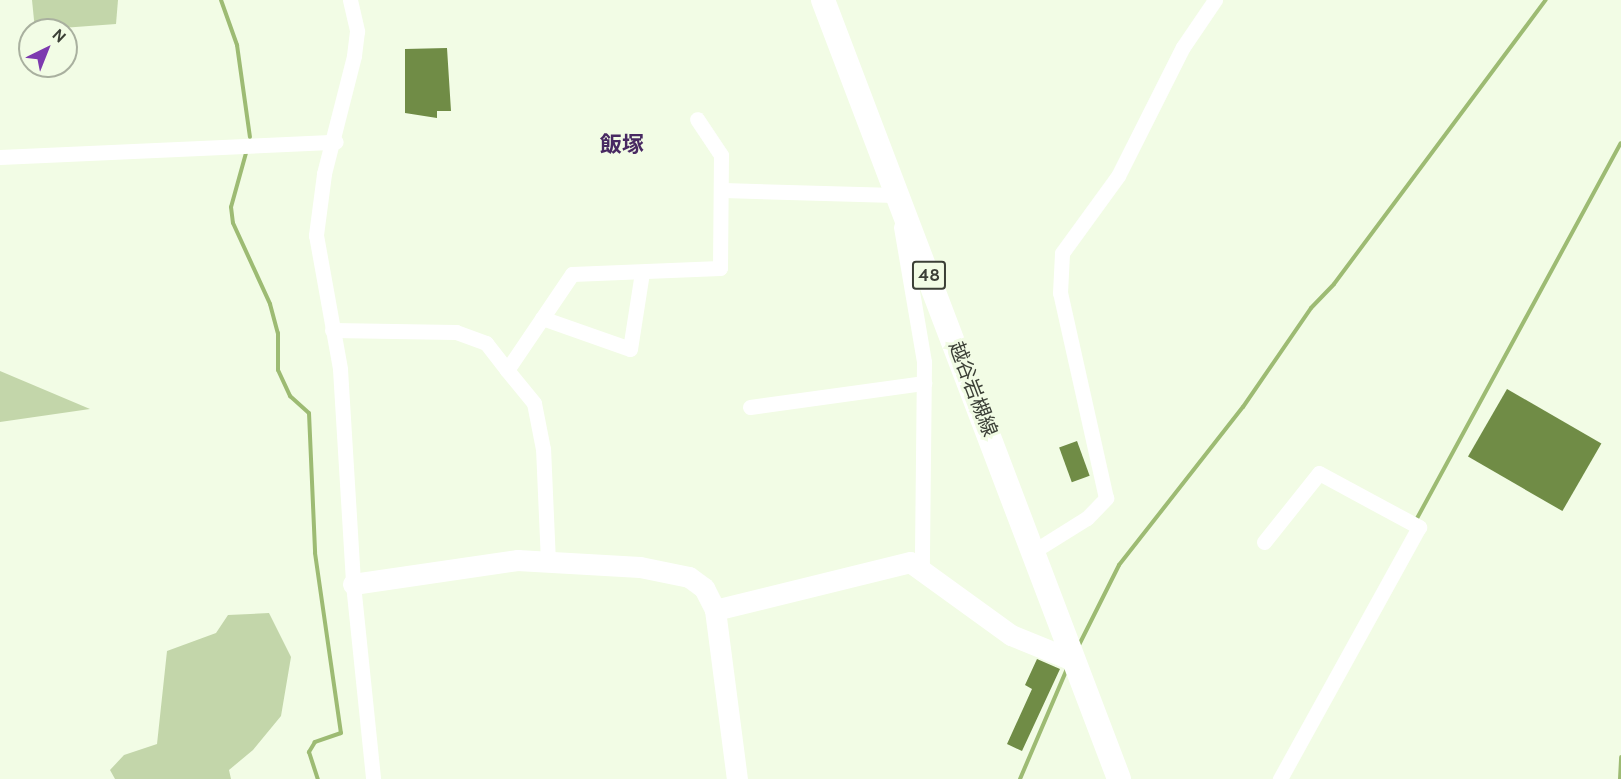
<!DOCTYPE html>
<html>
<head>
<meta charset="utf-8">
<style>
	body { margin:0 }
	#map { position:relative; width:1621px; height:779px; overflow:hidden; background:#f2fce5; font-family:Cabin,"Noto Sans JP",sans-serif }
	div>[style] { position:absolute }
	[style*='--x'] { left:calc(var(--x)*1px); top:calc(var(--y)*1px); width:calc(var(--w)*1px); rotate:calc(var(--a)*1deg) }
	.green>* { inset:0; background:#c3d6aa }
	.stream>* { height:4px; margin:-2px; padding:0 2px; transform-origin:2px; border-radius:2px; background:#9dbb73 }
	.building>* { inset:0; background:#708c46; transform-origin:0 0 }
	.street>* { height:15px; margin:-7.5px; padding:0 7.5px; transform-origin:7.5px; border-radius:7.5px; background:#fff }
	.secondary>* { height:21px; margin:-10.5px; padding:0 10.5px; transform-origin:10.5px; border-radius:10.5px; background:#fff }
	.primary>* { height:24px; margin:-12px; padding:0 12px; transform-origin:12px; border-radius:12px; background:#fff }
	span { translate:-50% -50%; white-space:nowrap; text-align:center; line-height:1.15; -webkit-text-stroke:6px #f2fce5; paint-order:stroke }
	.shield-label span { padding:2px 4px; background:#f2fce5; border:2px solid; border-radius:4px; -webkit-text-stroke-width:0 }
	.shield-label { font-size:18px; color:#3b3f36; font-weight:700 }
	.street-label { font-size:20px; color:#3b3f36 }
	.quarter-label { font-size:22px; color:#482962; font-weight:700 }
	.north { position:absolute; left:18px; top:18px; width:60px; height:60px; box-sizing:border-box; background:#f2fce5; border:2px solid #a9b09f; border-radius:50%; rotate:43deg; font-size:16px; font-weight:700; line-height:24px; text-align:center; color:#3b3f36 }
	.north::after { content:''; display:block; margin:auto; width:21px; height:27px; background:#7d3aaf; clip-path:polygon(50% 0,100% 100%,50% 72%,0 100%) }
</style>
</head>
<body>
<div id="map">
	<div class="green">
		<i style="clip-path:polygon(32px 0,118px 0,116px 24px,35px 30px)"></i>
		<i style="clip-path:polygon(0 371px,90px 409px,0 422px)"></i>
		<i style="clip-path:polygon(269px 613px,291px 657px,281px 716px,253px 750px,229px 770px,231px 779px,115px 779px,110px 770px,124px 755px,157px 744px,167px 651px,216px 633px,228px 615px)"></i>
	</div>
	<div class="stream">
		<i style="--x:221;--y:0;--w:48;--a:70.4"></i>
		<i style="--x:237;--y:45;--w:93;--a:82"></i>
		<i style="--x:246;--y:153;--w:56;--a:105.5"></i>
		<i style="--x:231;--y:207;--w:16;--a:83"></i>
		<i style="--x:233;--y:223;--w:89;--a:65.4"></i>
		<i style="--x:270;--y:304;--w:30;--a:75"></i>
		<i style="--x:278;--y:333;--w:37;--a:90"></i>
		<i style="--x:278;--y:370;--w:29;--a:65"></i>
		<i style="--x:290;--y:396;--w:25;--a:42"></i>
		<i style="--x:309;--y:413;--w:140;--a:87.5"></i>
		<i style="--x:315;--y:553;--w:182;--a:81.8"></i>
		<i style="--x:341;--y:733;--w:28;--a:161"></i>
		<i style="--x:315;--y:742;--w:12;--a:121"></i>
		<i style="--x:309;--y:752;--w:28;--a:72"></i>
		<i style="--x:1415;--y:522;--w:431;--a:-61.5"></i>
		<i style="--x:1078;--y:647;--w:92;--a:-63.4"></i>
		<i style="--x:1119;--y:565;--w:201;--a:-51.9"></i>
		<i style="--x:1243;--y:407;--w:120;--a:-55.5"></i>
		<i style="--x:1311;--y:308;--w:33;--a:-46"></i>
		<i style="--x:1334;--y:284;--w:354;--a:-53.3"></i>
		<i style="--x:1020;--y:779;--w:120;--a:-66.9"></i>
		<i style="--x:1620;--y:779;--w:22;--a:-87"></i>
	</div>
	<div class="building">
		<i style="clip-path:polygon(447px 48px,451px 111px,437px 111px,437px 118px,405px 113px,405px 49px)"></i>
		<i style="left:1507px;top:389px;width:109px;height:78px;rotate:30deg"></i>
		<i style="left:1077px;top:441px;width:37px;height:19px;rotate:70deg"></i>
		<i style="clip-path:polygon(1037px 659px,1060px 669px,1022px 751px,1007px 744px,1032px 689px,1025px 685px)"></i>
	</div>
	<div class="street">
		<i style="--x:350;--y:0;--w:32;--a:77"></i>
		<i style="--x:357;--y:31;--w:25;--a:97"></i>
		<i style="--x:354;--y:56;--w:122;--a:104.3"></i>
		<i style="--x:324;--y:174;--w:62;--a:97.5"></i>
		<i style="--x:316;--y:235;--w:136;--a:79.8"></i>
		<i style="--x:340;--y:369;--w:215;--a:86.5"></i>
		<i style="--x:353;--y:584;--w:196;--a:84.1"></i>
		<i style="--x:0;--y:157;--w:336;--a:-2.6"></i>
		<i style="--x:723;--y:190;--w:172;--a:1.7"></i>
		<i style="--x:901;--y:227;--w:137;--a:80.3"></i>
		<i style="--x:924;--y:362;--w:205;--a:90.6"></i>
		<i style="--x:542;--y:318;--w:93;--a:19.4"></i>
		<i style="--x:630;--y:349;--w:78;--a:-81.1"></i>
		<i style="--x:332;--y:330;--w:124;--a:0.9"></i>
		<i style="--x:456;--y:332;--w:32;--a:20"></i>
		<i style="--x:486;--y:343;--w:34;--a:52"></i>
		<i style="--x:750;--y:407;--w:176;--a:-7.9"></i>
		<i style="--x:1264;--y:542;--w:88;--a:-51.4"></i>
		<i style="--x:1319;--y:473;--w:114;--a:28.4"></i>
		<i style="--x:1419;--y:527;--w:288;--a:118.9"></i>
		<i style="--x:1034;--y:551;--w:62;--a:-31.9"></i>
		<i style="--x:1087;--y:518;--w:28;--a:-46"></i>
		<i style="--x:1106;--y:498;--w:210;--a:-102.6"></i>
		<i style="--x:1060;--y:293;--w:40;--a:-87.1"></i>
		<i style="--x:1062;--y:253;--w:95;--a:-54"></i>
		<i style="--x:1118;--y:176;--w:144;--a:-63.3"></i>
		<i style="--x:1183;--y:47;--w:57;--a:-55.8"></i>
		<i style="--x:548;--y:562;--w:113;--a:-92.5"></i>
		<i style="--x:543;--y:449;--w:47;--a:-101.1"></i>
		<i style="--x:534;--y:403;--w:43;--a:-129.3"></i>
		<i style="--x:507;--y:370;--w:116;--a:-55.9"></i>
		<i style="--x:572;--y:274;--w:148;--a:-2.3"></i>
		<i style="--x:720;--y:268;--w:113;--a:-89.5"></i>
		<i style="--x:721;--y:155;--w:43;--a:-123.7"></i>
	</div>
	<div class="secondary">
		<i style="--x:353;--y:584;--w:166;--a:-8.3"></i>
		<i style="--x:517;--y:560;--w:123;--a:3.3"></i>
		<i style="--x:640;--y:567;--w:50;--a:11.5"></i>
		<i style="--x:689;--y:577;--w:19;--a:36"></i>
		<i style="--x:704;--y:588;--w:25;--a:63"></i>
		<i style="--x:715;--y:610;--w:170;--a:82.6"></i>
		<i style="--x:715;--y:610;--w:201;--a:-13.8"></i>
		<i style="--x:910;--y:562;--w:125;--a:35.9"></i>
		<i style="--x:1011;--y:635;--w:69;--a:22.1"></i>
	</div>
	<div class="primary">
		<i style="--x:823;--y:0;--w:833;--a:69.19"></i>
	</div>
	<div class="shield-label">
		<span style="left:929px;top:275px">48</span>
	</div>
	<div class="street-label">
		<span style="left:973px;top:389px;rotate:69deg">越谷岩槻線</span>
	</div>
	<div class="quarter-label">
		<span style="left:622px;top:145px">飯塚</span>
	</div>
	<div class="north">N</div>
</div>
</body>
</html>
